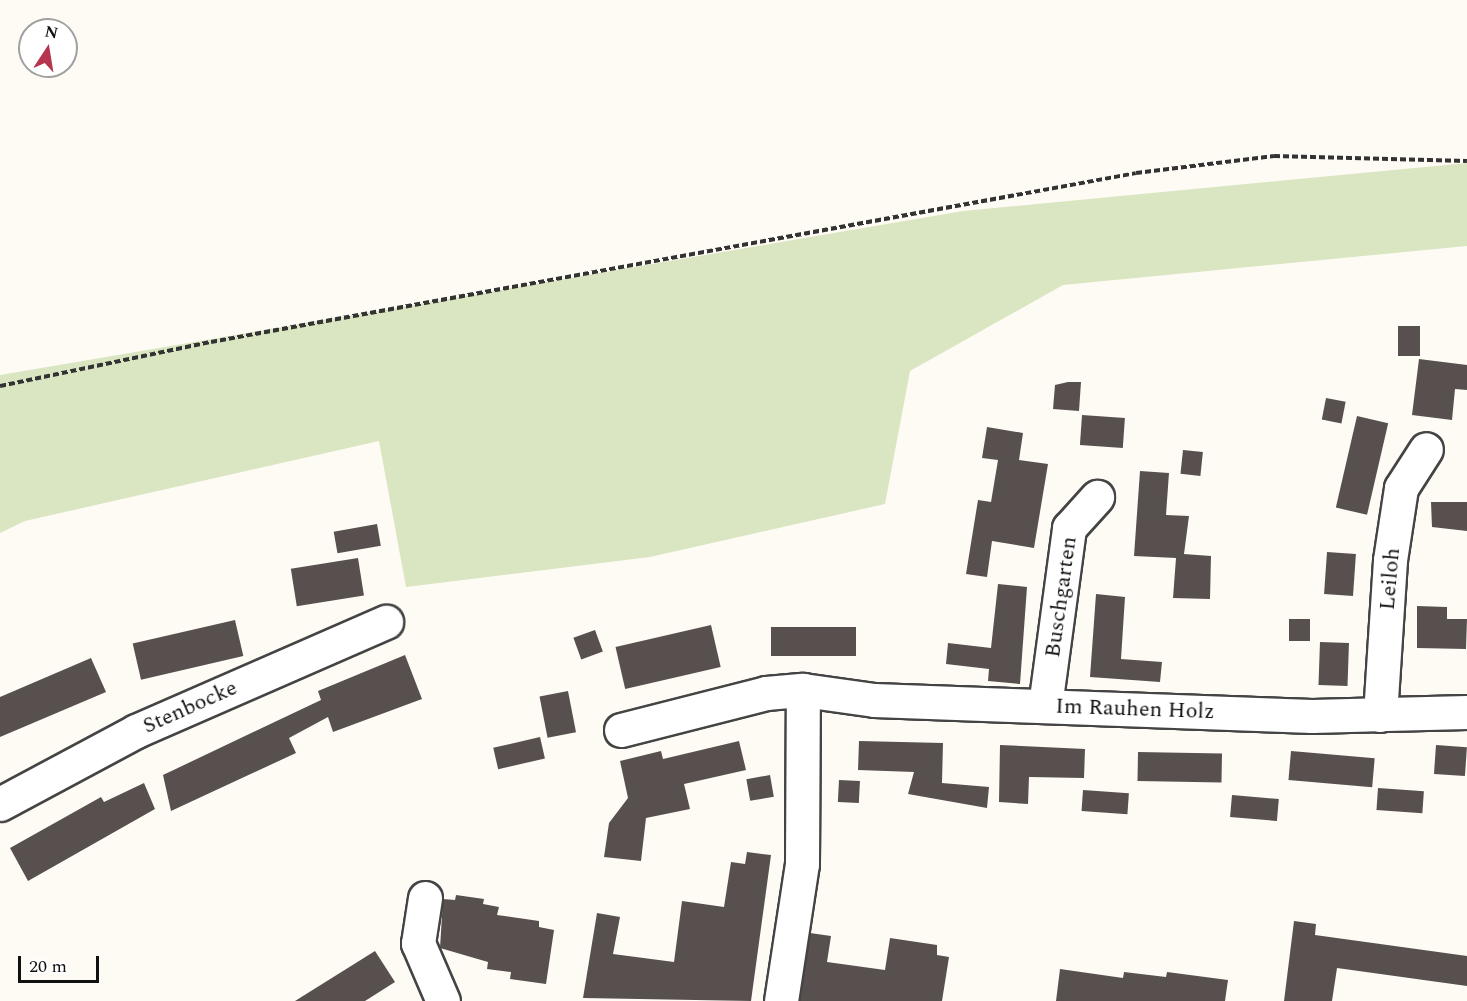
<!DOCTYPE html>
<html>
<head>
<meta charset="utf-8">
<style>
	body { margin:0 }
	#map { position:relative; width:1467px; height:1001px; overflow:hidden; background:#fefbf5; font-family:Spectral,serif }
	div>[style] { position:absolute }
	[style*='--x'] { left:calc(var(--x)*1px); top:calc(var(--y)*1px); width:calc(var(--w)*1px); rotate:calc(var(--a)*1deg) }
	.green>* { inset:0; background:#dae6c1 }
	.building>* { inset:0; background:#58504e; transform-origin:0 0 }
	.path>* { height:4px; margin-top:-2px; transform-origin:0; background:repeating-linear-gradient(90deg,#333 0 6px,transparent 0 9px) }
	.roads { filter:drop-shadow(2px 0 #444) drop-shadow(-2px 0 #444) drop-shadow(0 2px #444) drop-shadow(0 -2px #444) }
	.minor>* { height:33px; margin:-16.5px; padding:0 16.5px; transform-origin:16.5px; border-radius:16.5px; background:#fff }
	span { translate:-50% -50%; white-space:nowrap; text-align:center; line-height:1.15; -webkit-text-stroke:6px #fff; paint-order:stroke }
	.street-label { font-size:22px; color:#111 }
	.north { position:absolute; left:18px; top:18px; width:60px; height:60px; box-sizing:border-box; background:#fff; border:2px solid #a0a0a0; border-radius:50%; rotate:12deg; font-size:16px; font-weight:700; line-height:24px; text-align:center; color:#111 }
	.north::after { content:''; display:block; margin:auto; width:21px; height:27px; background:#b5354e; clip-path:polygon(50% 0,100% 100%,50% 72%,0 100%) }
	.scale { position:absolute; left:18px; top:956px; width:81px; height:27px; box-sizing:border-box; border:3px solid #111; border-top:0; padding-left:8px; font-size:18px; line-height:21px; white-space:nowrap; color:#111; -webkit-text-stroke:4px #fff; paint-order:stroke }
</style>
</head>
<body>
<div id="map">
	<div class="green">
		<i style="clip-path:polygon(1467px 163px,1467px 246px,1063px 285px,910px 371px,885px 504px,650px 557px,406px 587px,379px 441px,25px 521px,0 533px,0 375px,963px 211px)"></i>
	</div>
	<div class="building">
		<i style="left:1398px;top:326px;width:22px;height:30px"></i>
		<i style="clip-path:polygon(1419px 359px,1467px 365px,1467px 390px,1455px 389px,1452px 420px,1412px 415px)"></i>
		<i style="clip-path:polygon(1068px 382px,1081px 382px,1079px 411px,1053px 409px,1055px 385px)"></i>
		<i style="left:1326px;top:398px;width:20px;height:22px;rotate:11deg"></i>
		<i style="left:1082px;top:415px;width:43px;height:30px;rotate:4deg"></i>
		<i style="left:1357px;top:416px;width:32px;height:94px;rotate:13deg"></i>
		<i style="clip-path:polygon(987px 427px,1023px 433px,1019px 460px,1048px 464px,1034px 548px,992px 541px,987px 577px,966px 574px,978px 500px,991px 502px,998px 460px,982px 458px)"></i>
		<i style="left:1183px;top:450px;width:20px;height:24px;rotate:6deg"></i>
		<i style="clip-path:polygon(1140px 471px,1169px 473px,1166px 515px,1189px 516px,1184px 554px,1211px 556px,1210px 599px,1173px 598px,1176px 558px,1134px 556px)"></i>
		<i style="clip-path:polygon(1431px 502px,1467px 502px,1467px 531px,1432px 527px)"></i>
		<i style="left:377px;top:524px;width:22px;height:44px;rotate:80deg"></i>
		<i style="left:1327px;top:552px;width:29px;height:42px;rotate:4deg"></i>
		<i style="left:358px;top:558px;width:38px;height:68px;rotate:81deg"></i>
		<i style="clip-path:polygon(998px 584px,1027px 587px,1020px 684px,988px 681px,989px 669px,946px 664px,948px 643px,991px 648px)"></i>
		<i style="clip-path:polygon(1096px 594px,1125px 597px,1121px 659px,1162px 662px,1160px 682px,1090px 677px)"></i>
		<i style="clip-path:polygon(1417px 606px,1447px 607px,1447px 619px,1467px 619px,1466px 649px,1417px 648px)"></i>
		<i style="left:1289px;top:619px;width:21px;height:22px"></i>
		<i style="left:235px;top:620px;width:37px;height:105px;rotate:77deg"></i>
		<i style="left:711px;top:625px;width:43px;height:98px;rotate:77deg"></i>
		<i style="left:856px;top:627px;width:29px;height:85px;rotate:90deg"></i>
		<i style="left:595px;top:630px;width:23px;height:23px;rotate:70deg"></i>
		<i style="left:1320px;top:642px;width:29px;height:43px;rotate:2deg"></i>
		<i style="clip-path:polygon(405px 655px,422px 699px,333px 732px,328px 717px,289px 738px,296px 753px,171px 811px,163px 775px,321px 700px,318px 691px)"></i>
		<i style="clip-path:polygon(91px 658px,106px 692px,0 737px,0 697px)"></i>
		<i style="left:568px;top:691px;width:42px;height:29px;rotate:79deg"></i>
		<i style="left:540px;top:737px;width:22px;height:48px;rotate:77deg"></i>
		<i style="clip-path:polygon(739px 741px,746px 770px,684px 784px,690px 809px,646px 818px,641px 861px,604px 857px,609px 823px,628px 798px,620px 761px,661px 751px,663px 759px)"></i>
		<i style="clip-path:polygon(859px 741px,943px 743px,942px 783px,989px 787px,987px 808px,908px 794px,914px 772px,858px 770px)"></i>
		<i style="clip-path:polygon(1000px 745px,1085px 749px,1084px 778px,1029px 777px,1028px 804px,999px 802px)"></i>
		<i style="left:1436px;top:745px;width:31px;height:29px;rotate:4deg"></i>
		<i style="left:1291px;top:751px;width:84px;height:29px;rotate:5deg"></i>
		<i style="left:1138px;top:752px;width:84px;height:29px;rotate:1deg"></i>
		<i style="left:770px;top:775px;width:22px;height:24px;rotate:80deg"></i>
		<i style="left:839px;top:780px;width:21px;height:22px;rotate:3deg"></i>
		<i style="clip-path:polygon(144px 783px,155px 809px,28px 881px,10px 848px,101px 797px,104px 802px)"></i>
		<i style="left:1378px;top:788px;width:46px;height:22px;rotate:4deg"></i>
		<i style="left:1083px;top:790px;width:46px;height:21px;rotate:4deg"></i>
		<i style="left:1232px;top:795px;width:47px;height:22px;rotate:5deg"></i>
		<i style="clip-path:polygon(747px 852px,771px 855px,751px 1001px,583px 998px,597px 913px,620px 917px,613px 954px,674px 962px,682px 901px,724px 907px,731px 862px,745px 864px)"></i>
		<i style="clip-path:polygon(456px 895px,484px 899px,483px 904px,499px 907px,497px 915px,539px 921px,539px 927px,554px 930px,546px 984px,510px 979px,511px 972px,487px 969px,488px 962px,440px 948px,443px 899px,455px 900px)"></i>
		<i style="clip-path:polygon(1294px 921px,1316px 924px,1315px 935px,1467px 956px,1467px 986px,1337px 968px,1332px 1001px,1284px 1001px)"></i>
		<i style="clip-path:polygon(810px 933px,831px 936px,827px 962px,885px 970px,890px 938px,937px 945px,937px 955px,949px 957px,942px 1001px,800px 1001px)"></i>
		<i style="clip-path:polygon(375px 951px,395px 982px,365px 1001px,295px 1001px)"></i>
		<i style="clip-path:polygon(1060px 969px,1123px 978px,1124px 972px,1166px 977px,1167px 972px,1228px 980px,1225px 1001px,1056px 1001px)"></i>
	</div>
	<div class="path">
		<i style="--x:0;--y:386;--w:216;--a:-11.8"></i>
		<i style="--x:211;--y:342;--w:940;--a:-10.35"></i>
		<i style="--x:1136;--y:173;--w:139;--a:-7"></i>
		<i style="--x:1274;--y:156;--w:193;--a:1.5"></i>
	</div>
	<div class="roads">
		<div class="minor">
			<i style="--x:1045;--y:706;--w:180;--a:-82.3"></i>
			<i style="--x:1069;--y:528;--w:42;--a:-47.9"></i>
			<i style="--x:1380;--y:715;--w:155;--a:-86.3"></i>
			<i style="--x:1390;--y:560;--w:73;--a:-81.3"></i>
			<i style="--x:1401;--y:488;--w:46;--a:-57.3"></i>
			<i style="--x:621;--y:730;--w:150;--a:-14.3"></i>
			<i style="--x:766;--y:693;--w:37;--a:-5"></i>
			<i style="--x:803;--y:690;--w:72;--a:8"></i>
			<i style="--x:874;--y:700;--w:438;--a:2.1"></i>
			<i style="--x:1312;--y:716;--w:155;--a:-1.5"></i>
			<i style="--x:0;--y:804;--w:154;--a:-28.2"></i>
			<i style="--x:136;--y:731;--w:273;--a:-23.6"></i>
			<i style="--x:425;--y:898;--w:46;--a:98.8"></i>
			<i style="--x:418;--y:943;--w:63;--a:66.7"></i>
			<i style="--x:781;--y:1001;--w:139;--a:-81.3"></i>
			<i style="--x:802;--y:864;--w:174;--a:-89.7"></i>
		</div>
	</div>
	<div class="street-label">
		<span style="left:1390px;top:579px;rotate:-85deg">Leiloh</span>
		<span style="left:1061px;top:597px;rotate:-82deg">Buschgarten</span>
		<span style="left:190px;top:707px;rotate:-24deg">Stenbocke</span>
		<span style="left:1135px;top:709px;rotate:2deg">Im Rauhen Holz</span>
	</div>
	<div class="north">N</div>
	<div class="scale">20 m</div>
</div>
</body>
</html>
